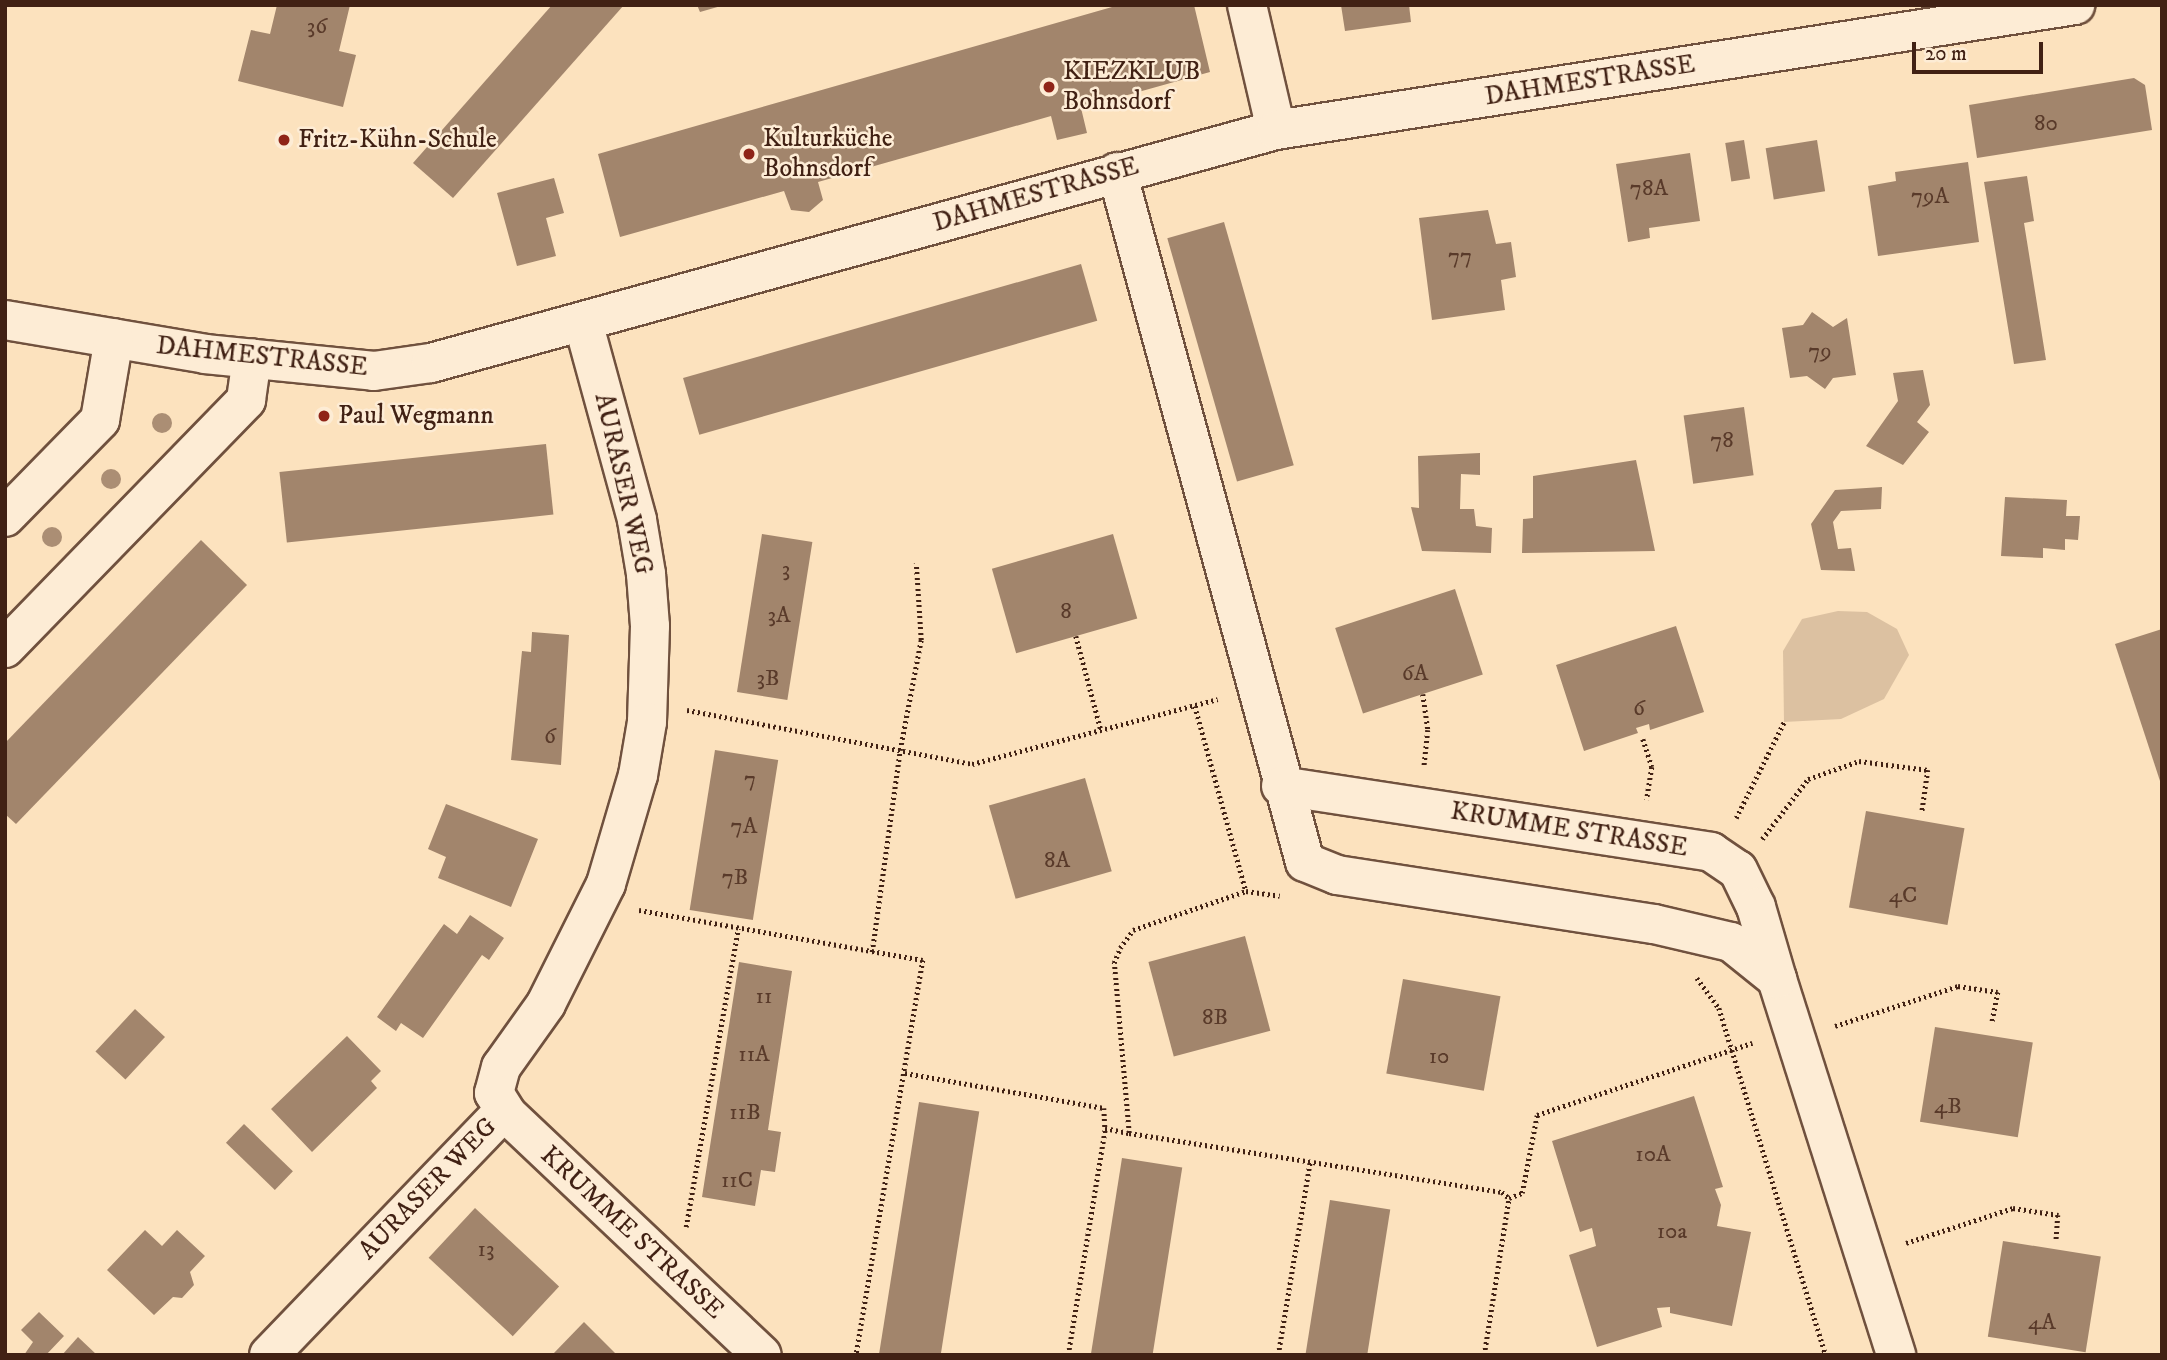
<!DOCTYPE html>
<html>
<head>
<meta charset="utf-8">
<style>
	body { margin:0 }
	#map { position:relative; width:2167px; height:1360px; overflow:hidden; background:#fce2be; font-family:"IM FELL DW Pica",serif }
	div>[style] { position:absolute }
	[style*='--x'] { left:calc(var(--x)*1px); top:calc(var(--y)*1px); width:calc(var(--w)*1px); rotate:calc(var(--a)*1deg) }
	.green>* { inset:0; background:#dcc1a1 }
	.building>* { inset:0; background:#a2856c; transform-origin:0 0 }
	.path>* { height:4.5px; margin-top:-2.25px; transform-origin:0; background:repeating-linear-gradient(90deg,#412114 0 2px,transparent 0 5.5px) }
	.roads { filter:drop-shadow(2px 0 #70513e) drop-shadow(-2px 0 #70513e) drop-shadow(0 2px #70513e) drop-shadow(0 -2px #70513e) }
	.minor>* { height:38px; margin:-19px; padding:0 19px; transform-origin:19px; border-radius:19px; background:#fdecd5 }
	.trees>* { width:20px; height:20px; margin:-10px; border-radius:50%; background:#ab8e74 }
	.dots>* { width:19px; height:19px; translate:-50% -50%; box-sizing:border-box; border:4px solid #fdecd5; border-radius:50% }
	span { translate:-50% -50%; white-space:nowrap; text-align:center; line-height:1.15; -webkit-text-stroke:5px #fdecd5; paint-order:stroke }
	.number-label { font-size:23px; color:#593a2a }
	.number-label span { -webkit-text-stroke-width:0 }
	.poi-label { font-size:26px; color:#412114 }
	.left { translate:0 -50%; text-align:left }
	.street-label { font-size:26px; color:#412114 }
	.frame { position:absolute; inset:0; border:7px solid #412114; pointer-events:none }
	.scale { position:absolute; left:1912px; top:42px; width:131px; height:32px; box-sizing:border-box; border:4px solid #412114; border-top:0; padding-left:9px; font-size:21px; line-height:24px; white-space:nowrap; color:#412114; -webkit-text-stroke:5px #fdecd5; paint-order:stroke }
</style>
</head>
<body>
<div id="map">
	<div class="green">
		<i style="clip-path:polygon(1838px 611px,1867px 612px,1897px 629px,1909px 655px,1884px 699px,1841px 719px,1784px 722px,1783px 651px,1802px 619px)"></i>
	</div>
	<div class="building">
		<i style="clip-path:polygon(277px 5px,350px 5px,339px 51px,356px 55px,343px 107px,238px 81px,251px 30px,270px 34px)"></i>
		<i style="clip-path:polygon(552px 5px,624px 5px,453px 198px,413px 163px)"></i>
		<i style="clip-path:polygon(697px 5px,721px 5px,721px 6px,700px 12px)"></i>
		<i style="clip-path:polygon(1119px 5px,1194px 5px,1210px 72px,1081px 108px,1087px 133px,1057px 140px,1051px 116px,818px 182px,823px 200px,809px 212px,791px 210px,784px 191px,620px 237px,598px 154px)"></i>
		<i style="clip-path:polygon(1341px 5px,1409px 5px,1411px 22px,1345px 31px)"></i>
		<i style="clip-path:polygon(2134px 78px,2145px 85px,2152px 130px,1977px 158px,1969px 105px)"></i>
		<i style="left:1744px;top:140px;width:39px;height:19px;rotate:81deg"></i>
		<i style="left:1817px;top:140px;width:52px;height:52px;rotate:81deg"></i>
		<i style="clip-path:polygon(1690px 153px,1700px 221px,1649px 228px,1650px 238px,1628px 242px,1616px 164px)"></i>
		<i style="clip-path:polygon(1968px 162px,1979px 242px,1878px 256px,1868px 186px,1896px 181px,1895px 172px)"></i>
		<i style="clip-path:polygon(2027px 176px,2034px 221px,2024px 223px,2046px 360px,2014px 364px,1984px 182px)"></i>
		<i style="clip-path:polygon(554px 178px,564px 213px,546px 218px,556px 256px,517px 266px,497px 193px)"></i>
		<i style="clip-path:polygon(1488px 210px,1496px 244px,1511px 242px,1516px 277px,1501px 280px,1505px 310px,1432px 320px,1419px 218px)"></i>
		<i style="left:1224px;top:222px;width:253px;height:59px;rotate:74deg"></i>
		<i style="left:1081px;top:264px;width:59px;height:414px;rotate:74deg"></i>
		<i style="clip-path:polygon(1812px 312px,1833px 327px,1847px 318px,1856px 375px,1833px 378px,1825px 389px,1807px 376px,1790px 378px,1782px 328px,1803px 325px)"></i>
		<i style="clip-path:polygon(1923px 370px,1930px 405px,1917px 422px,1929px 432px,1903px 465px,1866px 446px,1898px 401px,1893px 373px)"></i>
		<i style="left:1744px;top:407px;width:69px;height:61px;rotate:82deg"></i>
		<i style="left:546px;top:444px;width:71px;height:268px;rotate:84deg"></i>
		<i style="clip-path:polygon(1480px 453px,1480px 475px,1461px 474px,1460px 509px,1474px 509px,1476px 526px,1492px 528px,1491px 553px,1422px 551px,1411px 507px,1419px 508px,1418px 456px)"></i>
		<i style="clip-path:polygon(1636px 460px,1655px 551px,1522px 553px,1523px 519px,1533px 518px,1533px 476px)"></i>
		<i style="clip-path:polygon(1882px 487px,1881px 509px,1841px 511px,1833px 522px,1838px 549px,1851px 548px,1855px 571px,1821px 570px,1811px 524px,1835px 490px)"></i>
		<i style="clip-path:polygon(2005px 497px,2067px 500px,2066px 516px,2080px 516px,2078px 540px,2065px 539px,2065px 550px,2043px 548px,2043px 558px,2001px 556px)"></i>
		<i style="left:762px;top:534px;width:51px;height:160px;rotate:9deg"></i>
		<i style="left:1113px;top:534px;width:88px;height:126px;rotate:74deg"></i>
		<i style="clip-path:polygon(201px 540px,247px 585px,16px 824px,5px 814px,5px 743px)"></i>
		<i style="left:1455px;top:589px;width:90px;height:126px;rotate:72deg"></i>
		<i style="clip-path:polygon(1676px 626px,1704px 712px,1650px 730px,1649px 724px,1636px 728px,1638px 733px,1584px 751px,1556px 665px)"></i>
		<i style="clip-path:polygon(2162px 629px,2162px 784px,2161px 784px,2115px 644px)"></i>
		<i style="clip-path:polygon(532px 632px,569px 635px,561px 765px,511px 760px,522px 651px,531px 652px)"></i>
		<i style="left:715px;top:750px;width:64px;height:162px;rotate:9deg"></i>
		<i style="left:1085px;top:778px;width:97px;height:100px;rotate:74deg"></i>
		<i style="clip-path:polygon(446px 804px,538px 839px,511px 907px,438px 878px,446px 857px,428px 849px)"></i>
		<i style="left:1866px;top:811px;width:100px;height:98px;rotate:10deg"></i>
		<i style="clip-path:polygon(470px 915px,504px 938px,489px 960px,482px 955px,423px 1038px,401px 1023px,396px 1031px,377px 1017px,444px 924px,457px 934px)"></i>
		<i style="left:1245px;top:936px;width:98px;height:100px;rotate:75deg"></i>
		<i style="clip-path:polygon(739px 962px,792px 971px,768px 1130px,781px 1132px,775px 1172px,761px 1170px,755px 1206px,702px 1197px)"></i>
		<i style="left:1403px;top:979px;width:99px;height:96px;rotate:10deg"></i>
		<i style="left:135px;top:1009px;width:41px;height:58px;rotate:43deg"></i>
		<i style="left:1935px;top:1027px;width:99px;height:96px;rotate:9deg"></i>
		<i style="clip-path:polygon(347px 1036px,381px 1071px,371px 1081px,377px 1088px,312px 1152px,271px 1109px)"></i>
		<i style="clip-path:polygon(1694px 1096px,1723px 1187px,1715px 1189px,1721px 1205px,1717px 1226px,1751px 1232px,1732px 1326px,1670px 1313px,1670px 1307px,1657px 1308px,1662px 1327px,1597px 1347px,1569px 1255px,1596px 1246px,1592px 1228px,1580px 1232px,1552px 1141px)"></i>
		<i style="left:919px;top:1102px;width:61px;height:257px;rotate:9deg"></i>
		<i style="left:244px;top:1124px;width:68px;height:26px;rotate:44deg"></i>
		<i style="left:1122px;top:1158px;width:61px;height:200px;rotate:9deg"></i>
		<i style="left:1330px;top:1200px;width:61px;height:157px;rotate:9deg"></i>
		<i style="left:475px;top:1208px;width:115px;height:68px;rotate:43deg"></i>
		<i style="clip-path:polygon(145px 1230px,162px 1246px,177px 1230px,205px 1256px,190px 1272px,194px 1285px,182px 1298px,173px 1297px,154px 1315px,107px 1270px)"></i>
		<i style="left:2003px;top:1241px;width:99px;height:97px;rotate:9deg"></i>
		<i style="clip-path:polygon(39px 1312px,64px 1336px,46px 1355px,24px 1355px,33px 1342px,21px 1330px)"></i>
		<i style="clip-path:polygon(584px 1322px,617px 1355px,552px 1355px)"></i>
		<i style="clip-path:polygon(78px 1337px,97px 1355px,62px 1355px)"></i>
	</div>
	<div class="path">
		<i style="--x:1076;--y:636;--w:97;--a:75.1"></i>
		<i style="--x:1423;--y:694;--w:36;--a:82"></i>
		<i style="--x:1428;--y:730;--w:37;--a:96"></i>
		<i style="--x:1195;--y:706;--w:192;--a:74.6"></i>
		<i style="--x:1246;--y:891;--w:34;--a:8"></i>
		<i style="--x:687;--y:710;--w:290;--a:10.7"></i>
		<i style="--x:972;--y:764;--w:254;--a:-14.8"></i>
		<i style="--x:1643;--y:739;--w:29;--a:72"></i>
		<i style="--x:1652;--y:767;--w:33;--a:99"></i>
		<i style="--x:1736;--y:818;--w:107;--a:-63.4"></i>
		<i style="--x:1762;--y:839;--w:76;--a:-52.5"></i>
		<i style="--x:1808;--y:779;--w:54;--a:-19.4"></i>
		<i style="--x:1859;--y:761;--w:70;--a:7.4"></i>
		<i style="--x:1928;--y:770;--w:42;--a:98.1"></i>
		<i style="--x:639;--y:910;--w:288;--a:10"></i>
		<i style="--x:923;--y:960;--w:401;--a:99.6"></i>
		<i style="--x:872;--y:952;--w:204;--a:-82.1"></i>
		<i style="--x:900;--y:750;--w:112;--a:-79.2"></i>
		<i style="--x:921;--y:640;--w:77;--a:-93.7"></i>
		<i style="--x:1697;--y:978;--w:37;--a:54"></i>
		<i style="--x:1719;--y:1008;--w:363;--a:72.9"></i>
		<i style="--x:1835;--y:1026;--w:129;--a:-18"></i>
		<i style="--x:1958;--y:986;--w:40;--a:8.5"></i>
		<i style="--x:1998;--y:992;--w:31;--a:101"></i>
		<i style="--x:905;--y:1073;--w:202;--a:10"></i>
		<i style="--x:1104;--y:1108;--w:20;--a:87"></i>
		<i style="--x:1105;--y:1128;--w:25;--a:12"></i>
		<i style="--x:1129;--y:1133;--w:378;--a:9"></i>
		<i style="--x:1502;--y:1192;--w:9;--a:41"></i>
		<i style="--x:1129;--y:1133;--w:171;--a:-95"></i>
		<i style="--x:1114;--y:963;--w:16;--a:-68"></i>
		<i style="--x:1120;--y:948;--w:22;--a:-54"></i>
		<i style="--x:1133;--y:930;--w:120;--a:-19"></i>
		<i style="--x:1509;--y:1198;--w:14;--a:-21"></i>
		<i style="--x:1522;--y:1193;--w:79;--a:-79.1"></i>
		<i style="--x:1537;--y:1115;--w:227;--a:-18.5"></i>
		<i style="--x:686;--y:1227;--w:303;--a:-80.1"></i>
		<i style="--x:1906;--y:1243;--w:113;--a:-18.1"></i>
		<i style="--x:2013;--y:1208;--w:46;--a:8.8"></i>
		<i style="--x:2058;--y:1215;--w:27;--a:94"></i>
		<i style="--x:1068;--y:1355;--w:230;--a:-80.7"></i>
		<i style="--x:1278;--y:1355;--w:196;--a:-80.6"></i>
		<i style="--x:1484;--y:1355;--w:159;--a:-81"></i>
	</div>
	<div class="roads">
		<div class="minor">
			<i style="--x:1247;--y:5;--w:128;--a:76.9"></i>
			<i style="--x:1117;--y:172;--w:715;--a:74.76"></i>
			<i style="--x:1305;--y:862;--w:35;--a:22"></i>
			<i style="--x:1337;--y:875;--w:321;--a:8.8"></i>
			<i style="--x:1654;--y:924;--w:79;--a:13.2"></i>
			<i style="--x:1731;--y:942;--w:59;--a:38.8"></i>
			<i style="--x:1777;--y:979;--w:394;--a:72.4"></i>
			<i style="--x:5;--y:320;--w:203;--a:9.6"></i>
			<i style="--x:205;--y:354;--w:170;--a:5.7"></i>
			<i style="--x:374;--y:371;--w:58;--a:-8"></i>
			<i style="--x:431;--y:363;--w:877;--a:-15.42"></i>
			<i style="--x:1276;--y:130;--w:809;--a:-8.89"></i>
			<i style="--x:583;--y:322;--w:205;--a:74.7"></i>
			<i style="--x:637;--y:520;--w:55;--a:80.5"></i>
			<i style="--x:646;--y:574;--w:52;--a:85.6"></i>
			<i style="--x:650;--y:626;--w:96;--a:91.8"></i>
			<i style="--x:647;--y:722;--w:54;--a:99.6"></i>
			<i style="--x:638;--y:775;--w:114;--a:106.4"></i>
			<i style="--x:606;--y:884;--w:134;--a:116.6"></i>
			<i style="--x:546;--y:1004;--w:77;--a:125.5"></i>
			<i style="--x:501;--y:1067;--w:27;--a:105"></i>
			<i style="--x:494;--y:1093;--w:26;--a:58"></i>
			<i style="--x:508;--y:1115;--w:349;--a:43.4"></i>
			<i style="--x:5;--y:517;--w:136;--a:-45.6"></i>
			<i style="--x:100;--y:420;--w:83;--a:-80.3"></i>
			<i style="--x:5;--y:648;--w:346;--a:-45.8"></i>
			<i style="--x:246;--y:400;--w:42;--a:-81.9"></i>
			<i style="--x:1281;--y:786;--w:435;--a:8.7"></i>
			<i style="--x:1711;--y:852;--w:32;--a:34"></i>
			<i style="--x:1738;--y:870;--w:41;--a:64.1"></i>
			<i style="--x:1756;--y:907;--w:75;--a:73.7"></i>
			<i style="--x:269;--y:1355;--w:339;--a:-46.1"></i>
		</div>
	</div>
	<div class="trees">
		<i style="left:162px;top:423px"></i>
		<i style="left:111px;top:479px"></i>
		<i style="left:52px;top:537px"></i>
	</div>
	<div class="dots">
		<i style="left:1049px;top:87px;background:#8f2418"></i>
		<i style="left:284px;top:140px;background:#8f2418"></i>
		<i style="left:749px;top:154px;background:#8f2418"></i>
		<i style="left:324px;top:416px;background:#8f2418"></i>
	</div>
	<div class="number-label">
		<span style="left:317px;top:27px">36</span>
		<span style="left:2046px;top:124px">80</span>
		<span style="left:1649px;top:189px">78A</span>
		<span style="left:1930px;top:197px">79A</span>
		<span style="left:1460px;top:257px">77</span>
		<span style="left:1820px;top:352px">79</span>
		<span style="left:1722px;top:441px">78</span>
		<span style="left:786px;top:570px">3</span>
		<span style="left:1066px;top:612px">8</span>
		<span style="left:779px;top:616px">3A</span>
		<span style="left:1415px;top:674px">6A</span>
		<span style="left:768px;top:679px">3B</span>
		<span style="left:1639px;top:709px">6</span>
		<span style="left:550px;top:737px">6</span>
		<span style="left:750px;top:780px">7</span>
		<span style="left:744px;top:827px">7A</span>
		<span style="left:1057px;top:861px">8A</span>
		<span style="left:735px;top:878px">7B</span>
		<span style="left:1903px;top:896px">4C</span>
		<span style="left:764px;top:997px">11</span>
		<span style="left:1215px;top:1018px">8B</span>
		<span style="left:754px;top:1055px">11A</span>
		<span style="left:1439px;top:1057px">10</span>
		<span style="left:1948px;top:1107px">4B</span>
		<span style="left:745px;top:1113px">11B</span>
		<span style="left:1653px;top:1155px">10A</span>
		<span style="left:737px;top:1181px">11C</span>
		<span style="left:1672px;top:1232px">10a</span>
		<span style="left:486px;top:1250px">13</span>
		<span style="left:2042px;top:1323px">4A</span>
	</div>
	<div class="poi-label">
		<span class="left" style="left:1063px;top:87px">KIEZKLUB<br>Bohnsdorf</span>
		<span class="left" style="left:763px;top:154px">Kulturküche<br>Bohnsdorf</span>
		<span class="left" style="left:298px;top:140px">Fritz-Kühn-Schule</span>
		<span class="left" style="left:338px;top:416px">Paul Wegmann</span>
	</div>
	<div class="street-label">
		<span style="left:1590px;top:81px;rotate:-9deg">DAHMESTRASSE</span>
		<span style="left:1036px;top:195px;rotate:-16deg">DAHMESTRASSE</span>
		<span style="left:262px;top:357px;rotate:6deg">DAHMESTRASSE</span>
		<span style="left:623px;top:484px;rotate:77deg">AURASER WEG</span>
		<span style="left:1569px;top:830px;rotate:9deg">KRUMME STRASSE</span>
		<span style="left:428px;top:1189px;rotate:-46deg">AURASER WEG</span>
		<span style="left:632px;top:1233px;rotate:43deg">KRUMME STRASSE</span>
	</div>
	<div class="frame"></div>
	<div class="scale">20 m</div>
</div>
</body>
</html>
